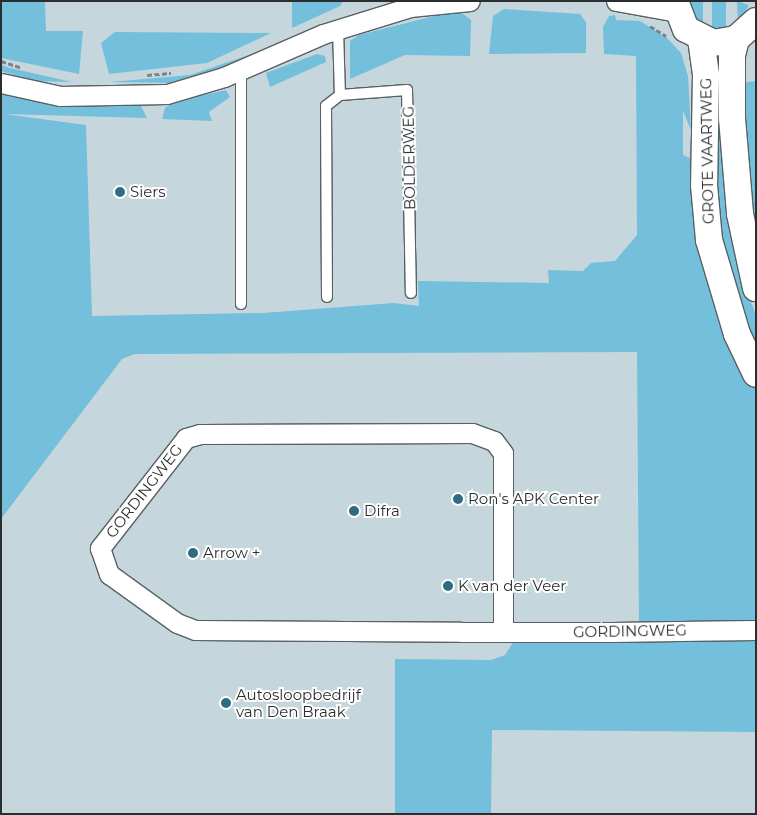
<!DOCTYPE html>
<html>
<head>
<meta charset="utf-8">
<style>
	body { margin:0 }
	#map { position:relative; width:757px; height:815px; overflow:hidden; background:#d8e1e5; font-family:Montserrat,sans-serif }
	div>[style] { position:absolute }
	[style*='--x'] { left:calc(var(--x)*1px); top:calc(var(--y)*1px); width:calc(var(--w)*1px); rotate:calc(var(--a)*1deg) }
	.built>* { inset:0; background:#c5d6dc; transform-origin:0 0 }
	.green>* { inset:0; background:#74bfdc; transform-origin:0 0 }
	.path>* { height:3px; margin-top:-1.5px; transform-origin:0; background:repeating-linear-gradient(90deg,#7d8386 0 5px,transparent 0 7.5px) }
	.roads { filter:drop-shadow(1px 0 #586063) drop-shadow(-1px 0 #586063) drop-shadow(0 1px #586063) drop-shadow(0 -1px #586063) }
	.lane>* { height:10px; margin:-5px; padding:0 5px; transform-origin:5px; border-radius:5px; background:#fff }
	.street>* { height:19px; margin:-9.5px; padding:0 9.5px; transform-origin:9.5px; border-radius:9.5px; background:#fff }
	.secondary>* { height:26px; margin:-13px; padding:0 13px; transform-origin:13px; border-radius:13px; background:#fff }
	.dots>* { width:14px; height:14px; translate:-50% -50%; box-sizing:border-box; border:2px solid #fff; border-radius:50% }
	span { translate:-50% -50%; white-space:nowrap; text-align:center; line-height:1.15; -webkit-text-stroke:4px #fff; paint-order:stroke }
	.street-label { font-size:15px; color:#2b2e30 }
	.poi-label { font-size:15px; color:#2b2e30 }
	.left { translate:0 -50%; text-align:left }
	.frame { position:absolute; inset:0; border:2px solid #2b2e30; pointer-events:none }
</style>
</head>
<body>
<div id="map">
	<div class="built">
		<i style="left:1px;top:1px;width:755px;height:813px"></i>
	</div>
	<div class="green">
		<i style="clip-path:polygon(1px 1px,45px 1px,46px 31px,83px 31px,79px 74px,1px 58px)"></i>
		<i style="clip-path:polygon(343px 1px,340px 6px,292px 28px,292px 1px)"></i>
		<i style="clip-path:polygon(688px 1px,703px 1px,703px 23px,694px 17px)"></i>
		<i style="left:712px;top:1px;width:14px;height:27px"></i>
		<i style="clip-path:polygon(737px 1px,749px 5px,738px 25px)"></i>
		<i style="clip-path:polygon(504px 9px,580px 14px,586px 22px,586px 53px,489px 54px,493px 16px)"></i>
		<i style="clip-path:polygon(458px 10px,471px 20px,470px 56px,405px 55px,350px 79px,350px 41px,359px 35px)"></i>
		<i style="clip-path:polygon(615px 15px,616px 20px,640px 21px,666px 37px,681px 53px,688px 76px,691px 130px,683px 111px,683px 155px,698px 162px,733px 345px,756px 387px,756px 620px,639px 624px,637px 352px,135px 354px,122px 359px,1px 519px,1px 93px,72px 106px,140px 104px,147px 118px,4px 114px,86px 125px,92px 316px,263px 313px,394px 303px,419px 306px,418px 281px,549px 283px,548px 270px,583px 271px,591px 263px,615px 261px,637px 235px,636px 56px,604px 54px,603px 27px,609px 16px)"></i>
		<i style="clip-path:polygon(115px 32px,271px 33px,207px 63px,109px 74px,101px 43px)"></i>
		<i style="clip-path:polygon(272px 47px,265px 54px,178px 83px,110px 82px,190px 75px)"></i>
		<i style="clip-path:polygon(317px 54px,325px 56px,326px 62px,270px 87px,266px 73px)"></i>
		<i style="clip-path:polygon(1px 65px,10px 68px,72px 82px,33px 81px,1px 71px)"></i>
		<i style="clip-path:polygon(713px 81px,726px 81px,738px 264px,756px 316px,756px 349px,743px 322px,716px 213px)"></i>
		<i style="clip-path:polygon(756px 81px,756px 255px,740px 83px)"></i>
		<i style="clip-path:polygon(226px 90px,230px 97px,209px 112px,212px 121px,162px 119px,165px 108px,173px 102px)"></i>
		<i style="clip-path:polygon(756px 637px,756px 732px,492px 730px,491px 814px,395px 814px,395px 659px,491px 660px,505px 655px,515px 639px)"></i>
	</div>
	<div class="path">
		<i style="--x:650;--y:26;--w:19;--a:32"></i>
		<i style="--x:1;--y:61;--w:22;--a:18"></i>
		<i style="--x:147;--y:75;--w:24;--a:-5"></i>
	</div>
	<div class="roads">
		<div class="lane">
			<i style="--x:338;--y:29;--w:66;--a:88.3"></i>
			<i style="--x:340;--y:95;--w:67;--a:-4.3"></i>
			<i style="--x:407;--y:90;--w:203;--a:88.9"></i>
			<i style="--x:327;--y:297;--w:191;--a:-90.3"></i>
			<i style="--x:326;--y:106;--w:18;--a:-38"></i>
			<i style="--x:241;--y:304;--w:235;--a:-90"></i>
		</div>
		<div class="street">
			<i style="--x:616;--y:1;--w:62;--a:10.2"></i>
			<i style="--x:1;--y:83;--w:60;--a:12.4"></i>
			<i style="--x:60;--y:96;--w:107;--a:-1.1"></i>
			<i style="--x:167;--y:94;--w:59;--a:-16.6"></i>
			<i style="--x:224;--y:77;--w:108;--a:-23.5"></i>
			<i style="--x:323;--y:34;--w:91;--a:-17.2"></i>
			<i style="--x:410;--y:7;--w:60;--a:-5.7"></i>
			<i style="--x:503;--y:632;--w:179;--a:-90"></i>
			<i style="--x:503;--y:453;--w:15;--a:-127"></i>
			<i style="--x:494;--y:441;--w:23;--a:-160"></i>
			<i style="--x:472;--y:433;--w:272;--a:179.8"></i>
			<i style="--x:200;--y:434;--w:15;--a:164"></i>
			<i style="--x:186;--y:438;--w:140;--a:128"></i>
			<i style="--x:100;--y:548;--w:28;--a:71"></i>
			<i style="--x:109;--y:574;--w:84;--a:35.8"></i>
			<i style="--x:177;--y:623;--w:19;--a:21"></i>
			<i style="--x:195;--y:630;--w:266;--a:0.4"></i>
			<i style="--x:461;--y:632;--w:151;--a:0"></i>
			<i style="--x:612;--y:632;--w:144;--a:-0.8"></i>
		</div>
		<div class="secondary">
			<i style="--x:675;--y:1;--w:30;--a:69"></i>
			<i style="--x:686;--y:29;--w:30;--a:27"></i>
			<i style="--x:713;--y:43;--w:23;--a:-10"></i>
			<i style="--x:736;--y:39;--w:27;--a:-42"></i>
			<i style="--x:701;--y:39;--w:36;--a:82"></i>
			<i style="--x:706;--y:75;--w:110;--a:91"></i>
			<i style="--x:704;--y:185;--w:55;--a:84.8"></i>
			<i style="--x:709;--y:240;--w:98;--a:73.4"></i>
			<i style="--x:737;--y:334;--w:44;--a:64.6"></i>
			<i style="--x:736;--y:39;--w:16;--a:104"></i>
			<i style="--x:732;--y:55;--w:63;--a:90"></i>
			<i style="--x:732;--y:118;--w:96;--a:85.2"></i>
			<i style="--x:740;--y:214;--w:76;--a:77.8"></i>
		</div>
	</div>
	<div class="dots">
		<i style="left:120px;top:192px;background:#2e6c82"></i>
		<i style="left:458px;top:499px;background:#2e6c82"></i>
		<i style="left:354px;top:511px;background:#2e6c82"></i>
		<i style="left:193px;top:553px;background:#2e6c82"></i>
		<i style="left:448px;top:586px;background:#2e6c82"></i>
		<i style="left:226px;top:703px;background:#2e6c82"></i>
	</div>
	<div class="street-label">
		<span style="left:707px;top:151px;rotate:-91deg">GROTE VAARTWEG</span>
		<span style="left:409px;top:158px;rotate:-91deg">BOLDERWEG</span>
		<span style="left:144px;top:491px;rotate:-52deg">GORDINGWEG</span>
		<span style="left:630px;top:631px;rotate:-1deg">GORDINGWEG</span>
	</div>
	<div class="poi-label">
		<span class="left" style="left:130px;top:192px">Siers</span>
		<span class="left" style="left:468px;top:499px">Ron's APK Center</span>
		<span class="left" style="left:364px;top:511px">Difra</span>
		<span class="left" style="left:203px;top:553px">Arrow +</span>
		<span class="left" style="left:458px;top:586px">K van der Veer</span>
		<span class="left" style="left:236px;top:703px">Autosloopbedrijf<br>van Den Braak</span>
	</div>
	<div class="frame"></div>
</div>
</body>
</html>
